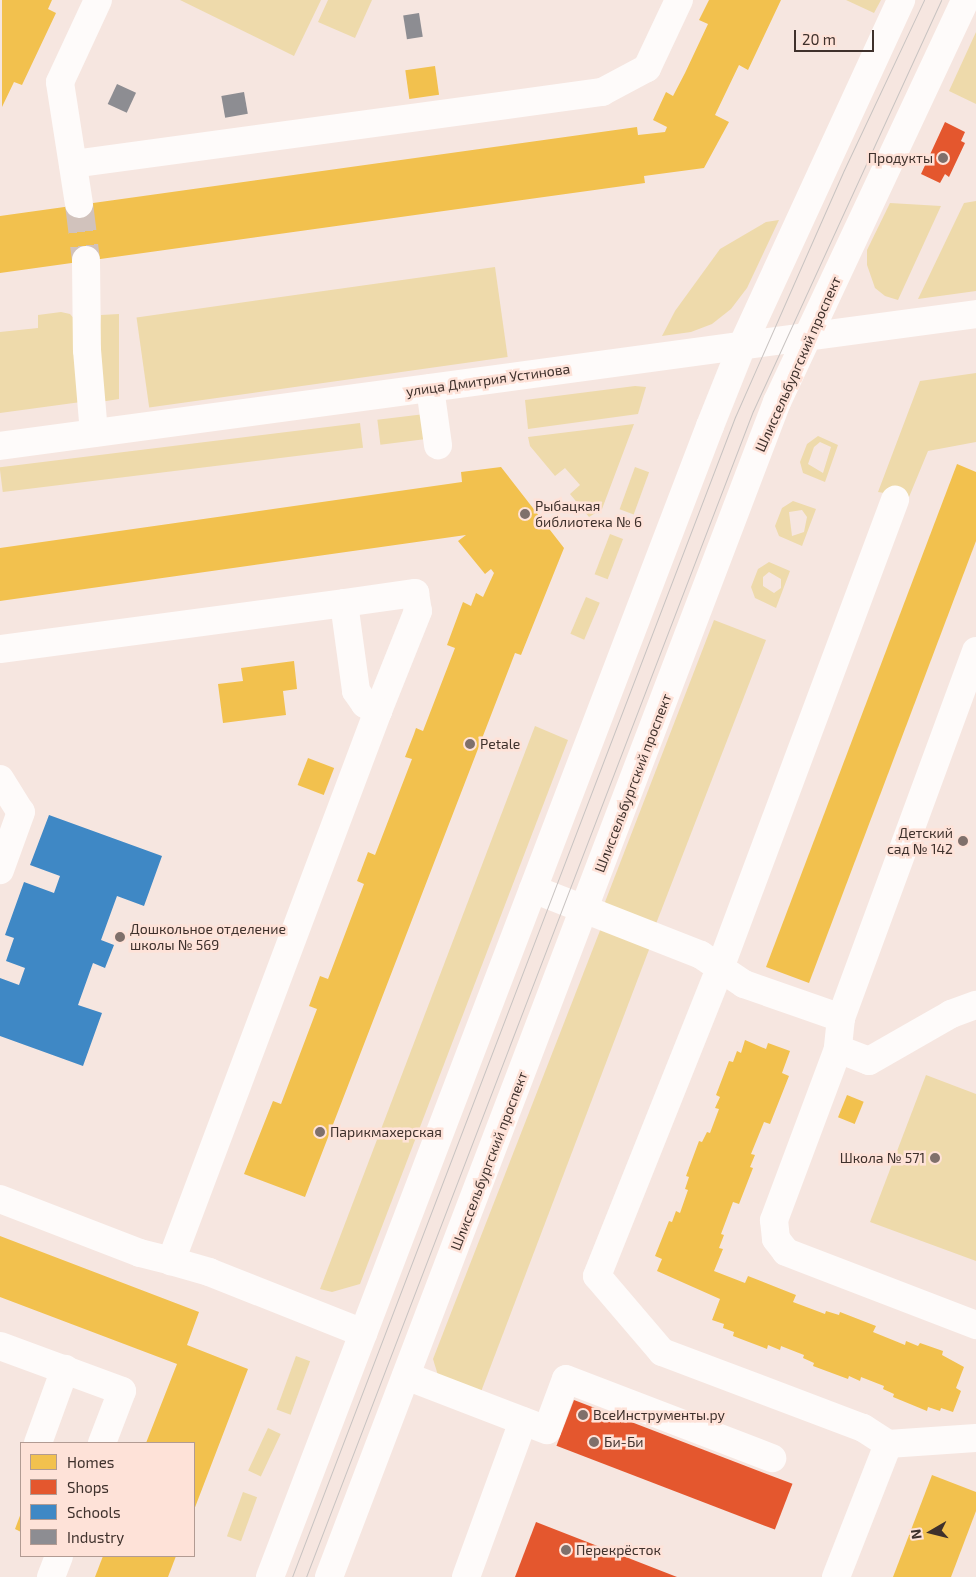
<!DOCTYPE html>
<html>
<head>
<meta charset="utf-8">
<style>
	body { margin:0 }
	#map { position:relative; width:976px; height:1577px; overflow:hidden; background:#f6e6e0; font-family:"Exo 2",sans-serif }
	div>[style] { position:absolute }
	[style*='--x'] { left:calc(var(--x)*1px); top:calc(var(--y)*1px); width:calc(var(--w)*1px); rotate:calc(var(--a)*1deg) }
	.green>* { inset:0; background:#eedaab; transform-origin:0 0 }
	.homes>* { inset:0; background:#f2c14e; transform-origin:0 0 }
	.shops>* { inset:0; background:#e4572e; transform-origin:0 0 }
	.schools>* { inset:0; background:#3f88c5 }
	.industry>* { inset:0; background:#8d8d92; transform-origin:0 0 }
	.minor-tunnel>* { height:28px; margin-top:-14px; transform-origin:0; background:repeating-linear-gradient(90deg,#d1c2bc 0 28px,transparent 0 42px) }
	.minor>* { height:28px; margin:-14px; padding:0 14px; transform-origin:14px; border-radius:14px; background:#fefbfa }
	.major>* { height:28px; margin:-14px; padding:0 14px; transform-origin:14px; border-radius:14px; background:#fefbfa }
	.tram>* { height:1px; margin:-0.5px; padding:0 0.5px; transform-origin:0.5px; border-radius:0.5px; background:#c8c3c1 }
	.dots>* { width:14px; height:14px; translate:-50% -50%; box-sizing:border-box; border:2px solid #fee2d8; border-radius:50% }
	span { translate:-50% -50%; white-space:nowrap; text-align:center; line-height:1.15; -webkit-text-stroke:5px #fee2d8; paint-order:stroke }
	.poi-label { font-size:14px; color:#3f312c }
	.right { translate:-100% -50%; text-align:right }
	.left { translate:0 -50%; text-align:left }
	.street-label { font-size:14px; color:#3f312c }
	.legend { position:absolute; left:20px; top:1442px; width:175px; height:115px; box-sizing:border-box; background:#fee2d8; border:1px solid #b29b93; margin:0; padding:6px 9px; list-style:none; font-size:15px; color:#3f312c }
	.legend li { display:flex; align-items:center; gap:10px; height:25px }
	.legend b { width:25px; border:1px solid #b29b93 }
	.north { position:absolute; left:906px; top:1507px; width:50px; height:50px; -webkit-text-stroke:4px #fee2d8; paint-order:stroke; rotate:262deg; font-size:14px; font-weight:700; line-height:20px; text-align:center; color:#3f312c }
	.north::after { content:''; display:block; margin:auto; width:18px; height:22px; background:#3f312c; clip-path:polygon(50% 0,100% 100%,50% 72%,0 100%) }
	.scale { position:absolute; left:794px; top:30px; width:80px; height:22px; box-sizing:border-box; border:2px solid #3f312c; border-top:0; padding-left:6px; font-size:15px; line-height:18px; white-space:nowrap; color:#3f312c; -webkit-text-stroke:4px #fee2d8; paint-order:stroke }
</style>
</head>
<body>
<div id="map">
	<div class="green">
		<i style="clip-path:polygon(180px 0,321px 0,294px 56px)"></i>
		<i style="clip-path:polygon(328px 0,372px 0,355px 38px,318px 22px)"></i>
		<i style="clip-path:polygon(846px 0,881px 0,874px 13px)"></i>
		<i style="clip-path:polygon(976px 32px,976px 104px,949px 91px)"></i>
		<i style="clip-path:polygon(976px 201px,976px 291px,918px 299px,964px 203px)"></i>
		<i style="clip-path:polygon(890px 203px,941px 206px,898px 300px,885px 296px,875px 288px,867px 265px,867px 250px)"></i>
		<i style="clip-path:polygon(779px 220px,747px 288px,731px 309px,712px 324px,691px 332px,662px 336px,675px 311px,720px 249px,766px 222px)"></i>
		<i style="left:495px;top:267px;width:91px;height:362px;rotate:82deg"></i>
		<i style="clip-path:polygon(61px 312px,70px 314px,76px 321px,81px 402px,0 413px,0 332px,38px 328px,38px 315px)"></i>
		<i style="clip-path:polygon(119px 314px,119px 399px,100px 402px,98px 349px,101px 315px)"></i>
		<i style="clip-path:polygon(976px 373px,976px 442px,928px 451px,909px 497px,878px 492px,920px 381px)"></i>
		<i style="clip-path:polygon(635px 386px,646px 387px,638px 414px,528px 429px,525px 400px)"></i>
		<i style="left:425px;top:414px;width:25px;height:48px;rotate:83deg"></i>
		<i style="left:360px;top:423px;width:25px;height:363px;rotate:83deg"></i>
		<i style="clip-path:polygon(634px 424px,602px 509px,589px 517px,570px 494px,580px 485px,565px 468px,555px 476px,530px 446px,528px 437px)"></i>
		<i style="clip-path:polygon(evenodd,818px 436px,838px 445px,825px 482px,803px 473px,800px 462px,807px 444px,818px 436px,820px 442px,831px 447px,823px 473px,808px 464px,814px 447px,820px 442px)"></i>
		<i style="left:635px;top:467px;width:15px;height:45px;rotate:20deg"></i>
		<i style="clip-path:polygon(evenodd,793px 501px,816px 509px,802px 546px,779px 536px,775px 526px,782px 508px,793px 501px,802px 510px,807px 517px,804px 532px,792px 536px,789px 512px,802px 510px)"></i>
		<i style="left:610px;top:534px;width:14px;height:43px;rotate:21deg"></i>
		<i style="clip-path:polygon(evenodd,769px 562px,790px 571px,776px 608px,755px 598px,751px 587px,758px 569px,769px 562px,769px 572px,781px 579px,781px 588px,774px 593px,763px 586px,763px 577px,769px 572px)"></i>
		<i style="left:586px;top:597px;width:15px;height:40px;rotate:23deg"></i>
		<i style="clip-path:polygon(714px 620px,766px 640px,654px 929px,612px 912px,605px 902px)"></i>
		<i style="clip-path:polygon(535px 726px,568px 740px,360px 1284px,332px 1292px,320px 1289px)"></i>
		<i style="clip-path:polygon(601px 928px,650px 947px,479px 1397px,440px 1382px,433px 1359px)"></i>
		<i style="clip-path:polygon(926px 1075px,976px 1094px,976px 1261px,870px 1222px)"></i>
		<i style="left:296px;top:1356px;width:15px;height:57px;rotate:20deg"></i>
		<i style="left:268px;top:1428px;width:14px;height:47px;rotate:25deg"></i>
		<i style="left:243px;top:1492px;width:15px;height:47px;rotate:20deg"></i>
	</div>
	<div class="homes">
		<i style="clip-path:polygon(2px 0,52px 0,48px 9px,56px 13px,22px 85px,14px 82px,2px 107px)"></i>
		<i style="clip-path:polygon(709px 0,781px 0,748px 70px,739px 65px,715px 115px,729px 122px,704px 168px,644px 176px,645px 183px,0 273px,0 216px,637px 127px,638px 135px,665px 132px,667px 127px,653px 120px,666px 92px,673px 96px,685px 73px,708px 24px,699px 20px)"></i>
		<i style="left:435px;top:66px;width:29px;height:30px;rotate:82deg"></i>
		<i style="clip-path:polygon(957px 464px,976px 472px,976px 541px,809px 983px,766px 967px)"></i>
		<i style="clip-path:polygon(501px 467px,564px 548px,521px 655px,515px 653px,305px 1197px,244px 1174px,273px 1101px,281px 1104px,317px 1009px,309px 1006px,320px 976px,328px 979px,364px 884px,357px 881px,368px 852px,375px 855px,412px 759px,405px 757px,414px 734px,416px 728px,423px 731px,455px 648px,447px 645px,463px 602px,471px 606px,476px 593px,483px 597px,494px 573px,491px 569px,485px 574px,458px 541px,466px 535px,0 601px,0 548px,462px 482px,461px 472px)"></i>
		<i style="clip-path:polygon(294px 661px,297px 689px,283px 691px,286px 715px,223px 723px,218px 684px,243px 681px,241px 668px)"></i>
		<i style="left:308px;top:758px;width:28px;height:29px;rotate:21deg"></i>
		<i style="clip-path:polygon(745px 1040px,766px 1049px,768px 1043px,790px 1051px,782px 1073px,789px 1076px,770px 1124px,764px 1122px,751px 1154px,755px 1155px,750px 1167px,753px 1168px,739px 1204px,733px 1202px,721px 1234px,724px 1235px,719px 1248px,723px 1249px,714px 1271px,745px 1283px,748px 1276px,796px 1295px,793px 1302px,825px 1314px,826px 1311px,839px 1315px,840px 1312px,876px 1326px,873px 1332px,905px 1345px,906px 1341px,918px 1346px,920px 1343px,943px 1351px,942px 1355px,964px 1367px,956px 1388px,961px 1391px,953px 1412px,941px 1408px,940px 1411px,928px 1407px,927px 1411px,893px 1397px,894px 1394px,883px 1389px,884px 1386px,861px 1377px,860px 1381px,849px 1376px,848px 1379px,813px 1366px,814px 1363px,803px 1358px,804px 1355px,781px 1346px,780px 1350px,768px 1345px,767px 1349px,733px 1336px,734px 1332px,723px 1328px,724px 1324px,712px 1320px,720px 1299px,657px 1271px,662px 1259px,655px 1256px,669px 1221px,672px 1222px,676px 1211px,680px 1213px,688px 1190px,685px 1189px,689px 1177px,686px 1176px,699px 1141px,702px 1142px,707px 1132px,710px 1133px,719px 1109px,715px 1108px,720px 1097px,716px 1095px,729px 1061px,733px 1062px,737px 1051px,741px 1053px)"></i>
		<i style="left:847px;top:1095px;width:18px;height:24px;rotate:22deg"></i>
		<i style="clip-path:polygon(0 1236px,199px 1312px,187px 1345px,248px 1369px,194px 1510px,194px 1443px,146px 1443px,177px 1364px,0 1297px)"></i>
		<i style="clip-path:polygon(932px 1475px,976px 1492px,976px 1511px,951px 1577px,893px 1577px)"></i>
		<i style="clip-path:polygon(21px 1513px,21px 1532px,15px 1529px)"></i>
		<i style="clip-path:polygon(103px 1556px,176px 1556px,168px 1577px,95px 1577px)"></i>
	</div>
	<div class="shops">
		<i style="clip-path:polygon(945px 122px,965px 132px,961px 141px,965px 143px,949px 177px,945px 174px,940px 183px,921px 174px)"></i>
		<i style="left:574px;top:1400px;width:234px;height:49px;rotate:21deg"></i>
		<i style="clip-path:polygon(536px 1522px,677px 1577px,515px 1577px)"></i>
	</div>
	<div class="schools">
		<i style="clip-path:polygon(49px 815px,162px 856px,144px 906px,117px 896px,101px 940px,114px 945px,105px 968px,93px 963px,78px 1005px,102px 1013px,83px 1066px,0 1036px,0 978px,19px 985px,25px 968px,6px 961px,14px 938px,5px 935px,24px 882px,54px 893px,60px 876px,30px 865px)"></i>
	</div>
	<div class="industry">
		<i style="left:419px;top:13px;width:24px;height:16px;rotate:81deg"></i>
		<i style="left:117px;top:84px;width:21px;height:22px;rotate:25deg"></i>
		<i style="left:244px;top:92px;width:22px;height:23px;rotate:80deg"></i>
	</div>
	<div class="minor-tunnel">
		<i style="--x:79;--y:204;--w:56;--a:82.9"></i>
	</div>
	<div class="minor">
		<i style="--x:73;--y:164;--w:534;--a:-7.75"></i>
		<i style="--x:602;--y:92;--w:51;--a:-28.1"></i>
		<i style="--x:647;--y:68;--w:75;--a:-64.8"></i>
		<i style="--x:79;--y:204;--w:123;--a:-98.9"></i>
		<i style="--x:60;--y:82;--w:90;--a:-65.1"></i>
		<i style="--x:86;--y:260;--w:90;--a:89.4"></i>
		<i style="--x:87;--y:350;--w:83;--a:85.2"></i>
		<i style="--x:430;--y:388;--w:58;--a:82"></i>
		<i style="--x:0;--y:446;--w:985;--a:-7.7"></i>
		<i style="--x:344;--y:603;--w:72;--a:-8"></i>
		<i style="--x:415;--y:593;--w:18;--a:81"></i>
		<i style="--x:418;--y:611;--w:108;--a:111.8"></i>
		<i style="--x:0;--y:649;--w:347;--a:-7.6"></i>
		<i style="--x:344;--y:603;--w:89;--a:82.2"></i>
		<i style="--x:356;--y:691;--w:16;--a:55"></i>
		<i style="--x:365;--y:704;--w:15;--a:28"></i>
		<i style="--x:378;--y:711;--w:588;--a:110.62"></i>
		<i style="--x:171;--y:1261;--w:40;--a:16"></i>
		<i style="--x:209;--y:1272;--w:166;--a:21.6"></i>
		<i style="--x:976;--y:651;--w:391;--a:110.2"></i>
		<i style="--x:841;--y:1018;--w:31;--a:96"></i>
		<i style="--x:838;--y:1049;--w:183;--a:110.5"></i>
		<i style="--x:774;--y:1220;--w:19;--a:84"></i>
		<i style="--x:776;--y:1239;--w:16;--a:52"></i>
		<i style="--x:786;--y:1252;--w:204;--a:21"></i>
		<i style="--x:0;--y:779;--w:39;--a:58"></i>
		<i style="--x:21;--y:812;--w:62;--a:109.9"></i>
		<i style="--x:533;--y:889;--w:180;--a:21.4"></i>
		<i style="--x:701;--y:955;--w:52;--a:34"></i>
		<i style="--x:744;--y:984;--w:103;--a:19.3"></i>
		<i style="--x:838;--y:1049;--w:33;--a:21"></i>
		<i style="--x:869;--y:1061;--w:95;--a:-29.8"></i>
		<i style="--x:951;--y:1014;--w:27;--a:-20"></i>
		<i style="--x:0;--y:1199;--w:150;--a:21.1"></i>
		<i style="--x:140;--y:1253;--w:32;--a:14"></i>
		<i style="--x:0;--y:1346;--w:130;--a:20.2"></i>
		<i style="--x:122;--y:1391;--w:56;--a:111"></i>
		<i style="--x:406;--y:1376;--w:151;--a:21"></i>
		<i style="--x:547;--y:1430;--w:54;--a:-69.6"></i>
		<i style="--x:566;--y:1379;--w:221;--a:21"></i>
		<i style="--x:38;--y:1443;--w:79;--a:-70"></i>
		<i style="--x:888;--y:1444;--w:88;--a:-3.9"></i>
		<i style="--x:51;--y:1577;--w:22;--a:-69"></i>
		<i style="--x:466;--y:1577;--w:166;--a:-69.9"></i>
		<i style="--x:836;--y:1577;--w:143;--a:-68.6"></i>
		<i style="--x:888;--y:1444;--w:30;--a:-147"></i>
		<i style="--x:863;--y:1428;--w:215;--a:-159.3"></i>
		<i style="--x:662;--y:1352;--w:100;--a:-130.5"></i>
		<i style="--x:597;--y:1276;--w:332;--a:-68.2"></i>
		<i style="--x:720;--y:968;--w:500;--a:-69.5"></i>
	</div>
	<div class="major">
		<i style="--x:270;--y:1577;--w:1232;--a:-69.08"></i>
		<i style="--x:710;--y:426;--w:86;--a:-68.2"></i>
		<i style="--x:742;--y:346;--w:381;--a:-65.3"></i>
		<i style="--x:329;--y:1577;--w:1258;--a:-69.13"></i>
		<i style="--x:777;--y:402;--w:444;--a:-64.9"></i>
	</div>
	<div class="tram">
		<i style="--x:292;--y:1577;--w:1242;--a:-69.1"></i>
		<i style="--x:735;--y:417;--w:270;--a:-66.2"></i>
		<i style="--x:844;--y:170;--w:188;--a:-64.8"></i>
		<i style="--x:306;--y:1577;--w:1249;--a:-69.03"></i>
		<i style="--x:753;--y:411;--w:452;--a:-65.4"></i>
	</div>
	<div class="dots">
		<i style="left:943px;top:158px;background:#7f706b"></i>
		<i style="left:525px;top:514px;background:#7f706b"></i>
		<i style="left:470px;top:744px;background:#7f706b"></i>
		<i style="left:963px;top:841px;background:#7f706b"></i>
		<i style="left:120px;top:937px;background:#7f706b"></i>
		<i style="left:320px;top:1132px;background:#7f706b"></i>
		<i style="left:935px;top:1158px;background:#7f706b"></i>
		<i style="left:583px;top:1415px;background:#7f706b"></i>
		<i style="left:594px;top:1442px;background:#7f706b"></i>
		<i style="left:566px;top:1550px;background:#7f706b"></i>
	</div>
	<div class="poi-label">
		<span class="right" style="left:933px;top:158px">Продукты</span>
		<span class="left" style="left:535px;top:514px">Рыбацкая<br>библиотека № 6</span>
		<span class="left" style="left:480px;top:744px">Petale</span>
		<span class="right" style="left:953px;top:841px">Детский<br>сад № 142</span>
		<span class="left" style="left:130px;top:937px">Дошкольное отделение<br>школы № 569</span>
		<span class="left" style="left:330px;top:1132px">Парикмахерская</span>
		<span class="right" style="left:925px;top:1158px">Школа № 571</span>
		<span class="left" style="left:593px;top:1415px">ВсеИнструменты.ру</span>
		<span class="left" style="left:604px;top:1442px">Би-Би</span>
		<span class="left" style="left:576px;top:1550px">Перекрёсток</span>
	</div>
	<div class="street-label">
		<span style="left:798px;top:364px;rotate:-66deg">Шлиссельбургский проспект</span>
		<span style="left:488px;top:380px;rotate:-8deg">улица Дмитрия Устинова</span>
		<span style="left:633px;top:783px;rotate:-69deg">Шлиссельбургский проспект</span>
		<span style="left:489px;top:1161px;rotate:-69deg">Шлиссельбургский проспект</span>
	</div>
	<ul class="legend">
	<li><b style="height:14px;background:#f2c14e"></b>Homes</li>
	<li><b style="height:14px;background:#e4572e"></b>Shops</li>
	<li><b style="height:14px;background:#3f88c5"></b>Schools</li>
	<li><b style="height:14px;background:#8d8d92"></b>Industry</li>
	</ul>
	<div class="north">N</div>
	<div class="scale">20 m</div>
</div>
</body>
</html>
